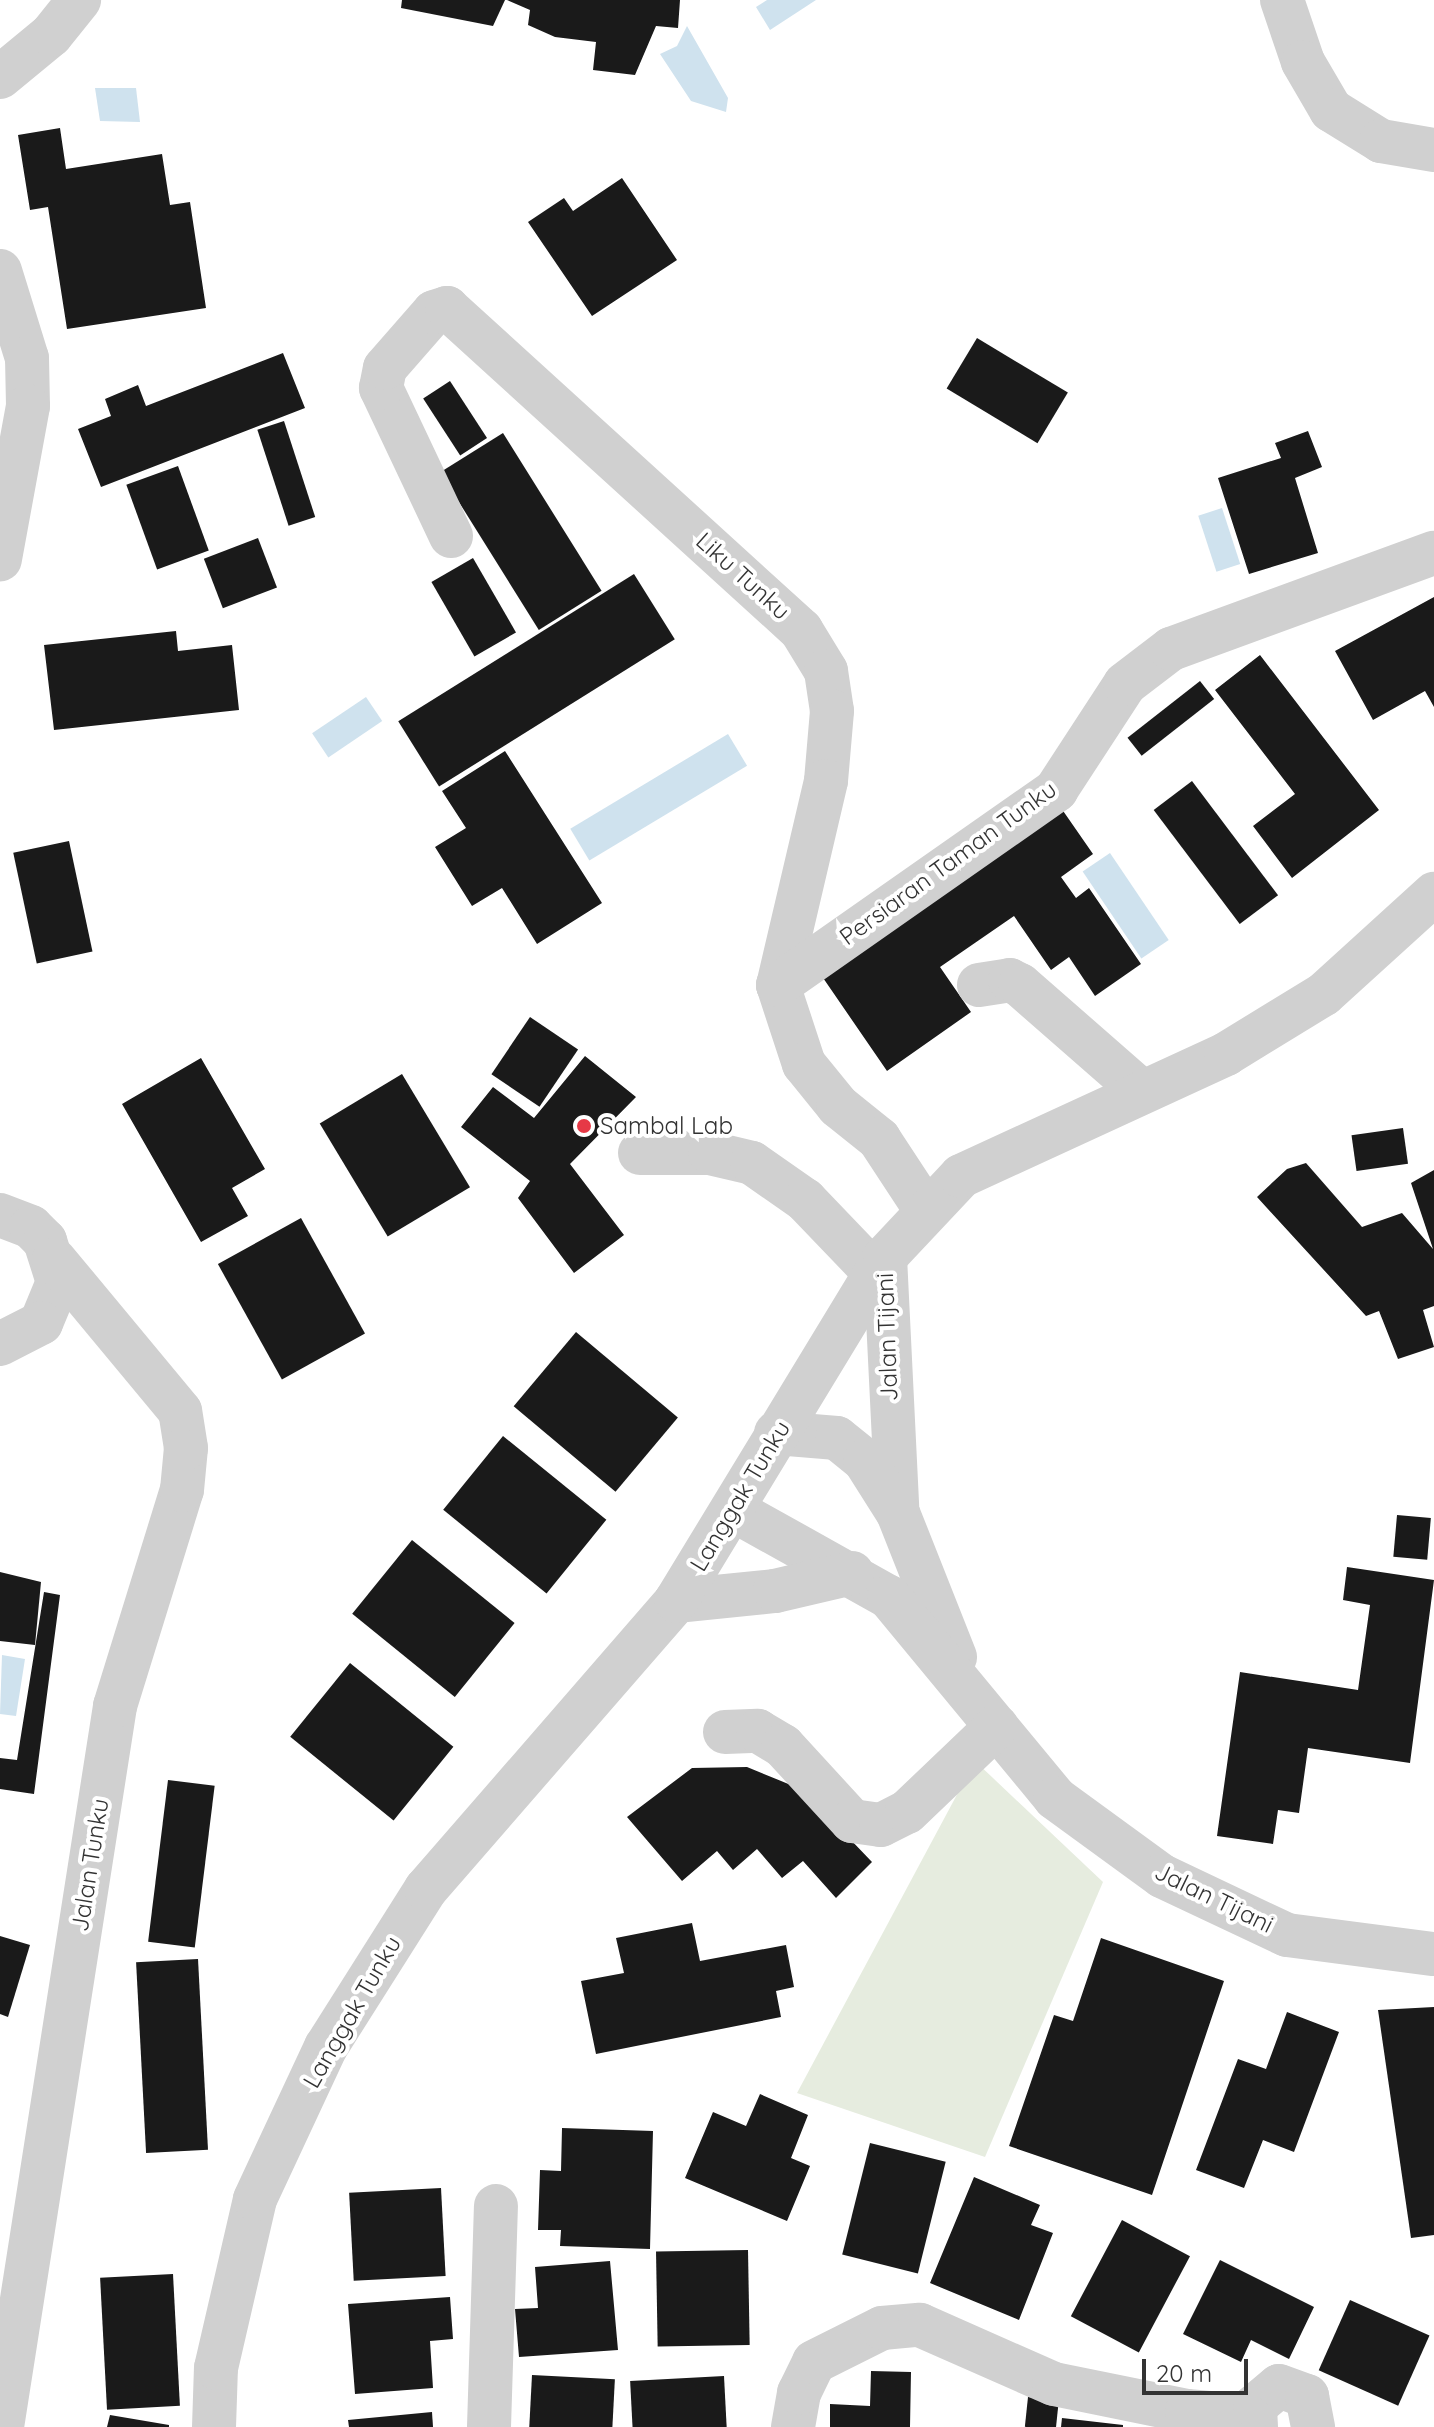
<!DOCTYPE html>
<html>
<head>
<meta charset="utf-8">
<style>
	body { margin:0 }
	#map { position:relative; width:1434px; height:2427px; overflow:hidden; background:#fff; font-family:Quicksand,sans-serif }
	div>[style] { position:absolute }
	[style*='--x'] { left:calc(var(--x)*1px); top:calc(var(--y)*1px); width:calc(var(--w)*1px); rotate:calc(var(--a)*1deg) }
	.green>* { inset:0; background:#e6ecdf }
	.water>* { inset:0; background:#cfe2ee; transform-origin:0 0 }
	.building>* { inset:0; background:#1a1a1a; transform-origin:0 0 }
	.minor>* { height:44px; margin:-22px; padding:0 22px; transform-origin:22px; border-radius:22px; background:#d0d0d0 }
	.dots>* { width:22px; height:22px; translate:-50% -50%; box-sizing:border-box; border:4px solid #fff; border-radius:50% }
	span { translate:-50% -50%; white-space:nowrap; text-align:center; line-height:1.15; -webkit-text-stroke:8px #fff; paint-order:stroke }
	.street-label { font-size:24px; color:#333 }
	.poi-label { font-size:24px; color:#333 }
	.left { translate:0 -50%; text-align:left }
	.scale { position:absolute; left:1142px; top:2359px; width:106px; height:36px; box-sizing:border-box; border:4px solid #333; border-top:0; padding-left:10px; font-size:24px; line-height:28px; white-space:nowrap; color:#333; -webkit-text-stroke:6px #fff; paint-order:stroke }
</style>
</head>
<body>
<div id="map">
	<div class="green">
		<i style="clip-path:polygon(975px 1761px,1103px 1882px,985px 2157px,797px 2093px)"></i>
	</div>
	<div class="water">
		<i style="clip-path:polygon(767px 0,816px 0,770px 30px,756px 7px)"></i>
		<i style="clip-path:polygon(687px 26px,728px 98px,726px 112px,691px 101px,660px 54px,677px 46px)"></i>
		<i style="clip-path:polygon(95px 88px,136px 88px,140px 122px,100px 121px)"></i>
		<i style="left:1222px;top:508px;width:59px;height:25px;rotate:72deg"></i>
		<i style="left:366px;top:697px;width:29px;height:65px;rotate:56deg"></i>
		<i style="left:728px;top:734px;width:37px;height:184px;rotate:59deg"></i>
		<i style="left:1110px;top:853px;width:105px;height:33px;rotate:56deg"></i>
		<i style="clip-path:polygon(2px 1655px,25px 1659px,16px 1716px,0 1714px)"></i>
	</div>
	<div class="building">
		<i style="clip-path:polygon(402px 0,505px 0,493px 26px,401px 8px)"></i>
		<i style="clip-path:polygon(507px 0,680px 0,678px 28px,656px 26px,635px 75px,593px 70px,596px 42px,555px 37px,528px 25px,530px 10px)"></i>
		<i style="clip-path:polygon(60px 128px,66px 169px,162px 154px,170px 205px,190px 202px,206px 308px,67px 329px,48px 207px,30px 210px,18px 135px)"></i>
		<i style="clip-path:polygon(622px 178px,677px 260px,592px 316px,528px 222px,564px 198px,573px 211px)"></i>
		<i style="left:977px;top:338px;width:106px;height:59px;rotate:31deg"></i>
		<i style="clip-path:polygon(283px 353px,305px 408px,101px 487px,78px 429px,111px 416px,105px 399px,138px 385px,146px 406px)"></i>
		<i style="left:450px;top:381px;width:68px;height:32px;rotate:57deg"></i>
		<i style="left:284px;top:421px;width:101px;height:28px;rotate:72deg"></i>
		<i style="clip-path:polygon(1308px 431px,1322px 467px,1295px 478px,1318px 553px,1249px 574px,1218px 478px,1281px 458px,1275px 443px)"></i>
		<i style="left:503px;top:433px;width:186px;height:74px;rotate:58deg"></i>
		<i style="left:178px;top:466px;width:90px;height:55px;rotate:70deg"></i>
		<i style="left:258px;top:538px;width:53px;height:58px;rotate:69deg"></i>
		<i style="left:473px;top:558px;width:86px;height:48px;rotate:60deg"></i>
		<i style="left:634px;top:574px;width:77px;height:278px;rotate:58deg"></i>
		<i style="clip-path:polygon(1434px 597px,1434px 707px,1425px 691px,1373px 720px,1335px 651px)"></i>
		<i style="clip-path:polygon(176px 631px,178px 651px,232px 645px,239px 710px,54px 730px,44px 645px)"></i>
		<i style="clip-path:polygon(1260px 655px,1379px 810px,1292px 878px,1253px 826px,1295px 794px,1215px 690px)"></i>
		<i style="left:1200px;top:681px;width:23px;height:92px;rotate:52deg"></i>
		<i style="clip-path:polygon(505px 751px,602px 903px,537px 944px,502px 888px,472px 906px,435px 847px,466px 828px,442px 791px)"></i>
		<i style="left:1192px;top:781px;width:143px;height:48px;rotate:53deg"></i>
		<i style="clip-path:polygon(1059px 805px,1093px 854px,1061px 877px,1076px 898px,1089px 888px,1141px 964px,1095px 996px,1069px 957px,1051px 970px,1014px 916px,940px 967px,971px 1012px,887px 1071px,819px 972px)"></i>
		<i style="left:69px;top:841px;width:113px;height:57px;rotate:78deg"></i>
		<i style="left:530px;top:1017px;width:58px;height:69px;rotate:34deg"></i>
		<i style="clip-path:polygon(585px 1056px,636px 1097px,570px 1164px,624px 1235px,574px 1273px,518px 1198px,530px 1181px,461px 1127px,493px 1087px,534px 1118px)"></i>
		<i style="clip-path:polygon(201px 1058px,265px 1169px,232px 1188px,248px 1216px,201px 1242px,122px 1104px)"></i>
		<i style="left:402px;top:1074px;width:132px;height:96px;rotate:59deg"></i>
		<i style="left:1403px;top:1128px;width:36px;height:52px;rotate:82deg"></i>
		<i style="clip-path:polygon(1306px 1163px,1362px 1227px,1402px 1213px,1433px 1249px,1411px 1183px,1434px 1170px,1434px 1306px,1423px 1310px,1434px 1347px,1398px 1359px,1379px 1311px,1366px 1316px,1257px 1197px,1287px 1169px)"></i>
		<i style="left:301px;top:1218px;width:132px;height:95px;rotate:61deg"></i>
		<i style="left:576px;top:1332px;width:133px;height:97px;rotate:40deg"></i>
		<i style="left:503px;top:1436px;width:133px;height:95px;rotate:39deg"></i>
		<i style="left:1397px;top:1515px;width:34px;height:42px;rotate:5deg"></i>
		<i style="left:412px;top:1540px;width:132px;height:95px;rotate:39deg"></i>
		<i style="clip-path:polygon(1347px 1567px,1434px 1580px,1410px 1763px,1308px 1748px,1299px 1813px,1278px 1810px,1273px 1844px,1217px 1836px,1240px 1672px,1358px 1690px,1370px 1605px,1343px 1600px)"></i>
		<i style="clip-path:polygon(0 1572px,41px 1582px,35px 1645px,0 1641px)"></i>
		<i style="clip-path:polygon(44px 1592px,60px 1595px,34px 1794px,0 1789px,0 1758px,17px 1760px)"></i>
		<i style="left:350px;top:1663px;width:133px;height:95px;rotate:39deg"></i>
		<i style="clip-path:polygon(747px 1767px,803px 1790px,872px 1862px,836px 1898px,803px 1861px,782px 1878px,757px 1849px,733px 1870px,717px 1851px,682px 1881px,627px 1817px,692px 1768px)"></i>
		<i style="left:168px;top:1780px;width:47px;height:163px;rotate:7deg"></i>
		<i style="clip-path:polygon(692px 1923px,700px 1961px,786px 1945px,794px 1987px,776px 1991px,781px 2017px,596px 2054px,581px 1981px,624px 1973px,616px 1938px)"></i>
		<i style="clip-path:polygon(0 1936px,30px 1945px,8px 2017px,0 2014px)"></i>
		<i style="clip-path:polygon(1101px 1938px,1224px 1981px,1152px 2195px,1009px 2146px,1054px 2015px,1073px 2021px)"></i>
		<i style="left:198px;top:1959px;width:191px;height:62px;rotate:87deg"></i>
		<i style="clip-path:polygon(1434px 2007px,1434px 2235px,1411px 2238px,1378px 2010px)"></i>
		<i style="clip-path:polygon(1287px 2012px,1339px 2032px,1294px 2152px,1263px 2140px,1244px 2188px,1196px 2170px,1238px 2059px,1266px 2069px)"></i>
		<i style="clip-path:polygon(760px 2094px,808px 2115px,791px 2158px,810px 2166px,787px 2221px,685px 2178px,713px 2112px,746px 2126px)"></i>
		<i style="clip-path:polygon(562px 2128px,653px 2131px,650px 2249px,560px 2246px,561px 2230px,538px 2230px,540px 2170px,561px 2171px)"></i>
		<i style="left:870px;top:2143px;width:78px;height:115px;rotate:14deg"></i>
		<i style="clip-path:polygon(974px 2177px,1040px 2205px,1031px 2225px,1053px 2233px,1019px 2320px,930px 2283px)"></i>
		<i style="left:441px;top:2188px;width:88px;height:92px;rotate:87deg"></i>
		<i style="left:1122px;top:2220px;width:77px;height:109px;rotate:28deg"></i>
		<i style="left:748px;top:2250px;width:95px;height:92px;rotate:89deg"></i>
		<i style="clip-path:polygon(1220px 2260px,1314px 2307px,1289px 2359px,1251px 2340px,1241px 2362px,1183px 2334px)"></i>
		<i style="clip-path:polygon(610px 2261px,618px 2350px,519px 2357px,515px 2309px,538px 2308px,535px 2267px)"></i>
		<i style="left:173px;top:2274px;width:132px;height:73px;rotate:87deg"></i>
		<i style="clip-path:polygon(450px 2297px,453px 2339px,430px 2341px,433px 2388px,355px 2394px,348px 2304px)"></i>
		<i style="left:1350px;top:2300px;width:87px;height:77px;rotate:24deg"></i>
		<i style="clip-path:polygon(871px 2371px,911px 2372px,910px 2427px,830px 2427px,830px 2404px,870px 2406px)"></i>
		<i style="left:532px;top:2375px;width:83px;height:52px;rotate:3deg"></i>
		<i style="left:724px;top:2376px;width:51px;height:94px;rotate:87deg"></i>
		<i style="left:1028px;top:2397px;width:31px;height:30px;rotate:6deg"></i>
		<i style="clip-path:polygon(432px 2412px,433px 2427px,349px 2427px,348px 2420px)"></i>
		<i style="clip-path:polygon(110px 2415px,169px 2425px,169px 2427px,107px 2427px)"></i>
		<i style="clip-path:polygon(1062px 2418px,1123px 2425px,1123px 2427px,1061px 2427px)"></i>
	</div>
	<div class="minor">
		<i style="--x:1282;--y:0;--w:65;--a:71.3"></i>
		<i style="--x:1303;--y:62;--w:56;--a:59.7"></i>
		<i style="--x:1331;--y:110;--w:59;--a:31.8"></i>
		<i style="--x:1381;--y:141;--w:54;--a:9.6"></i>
		<i style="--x:0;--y:77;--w:66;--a:-39.5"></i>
		<i style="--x:51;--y:35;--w:45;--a:-51.3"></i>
		<i style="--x:0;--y:271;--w:91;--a:72.8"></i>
		<i style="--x:27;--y:358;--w:48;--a:88.8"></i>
		<i style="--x:28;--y:406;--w:156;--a:100.4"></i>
		<i style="--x:451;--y:536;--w:164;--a:-115.3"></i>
		<i style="--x:381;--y:388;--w:20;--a:-79"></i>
		<i style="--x:385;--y:368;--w:74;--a:-48.8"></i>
		<i style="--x:434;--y:312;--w:14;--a:-17"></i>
		<i style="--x:447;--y:308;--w:479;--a:42.3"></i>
		<i style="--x:801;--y:630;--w:48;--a:58.6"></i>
		<i style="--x:826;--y:671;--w:40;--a:81.5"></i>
		<i style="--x:832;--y:711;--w:70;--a:94.9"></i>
		<i style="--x:826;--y:781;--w:210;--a:103.2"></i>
		<i style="--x:778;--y:985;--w:83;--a:71.8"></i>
		<i style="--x:804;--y:1064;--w:54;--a:51"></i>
		<i style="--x:838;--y:1106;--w:53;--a:38.8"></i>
		<i style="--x:879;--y:1139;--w:84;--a:56.7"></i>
		<i style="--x:778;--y:985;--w:340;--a:-35"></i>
		<i style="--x:1056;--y:790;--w:126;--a:-56.9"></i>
		<i style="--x:1125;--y:684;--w:58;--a:-37.3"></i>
		<i style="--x:1171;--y:649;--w:280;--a:-20.1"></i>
		<i style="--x:979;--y:985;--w:31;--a:-9"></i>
		<i style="--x:1010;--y:980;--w:11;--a:27"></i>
		<i style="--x:1020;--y:985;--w:161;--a:41.2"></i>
		<i style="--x:640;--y:1153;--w:70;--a:0"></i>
		<i style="--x:710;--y:1153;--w:43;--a:13.4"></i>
		<i style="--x:752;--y:1163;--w:65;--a:34.9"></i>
		<i style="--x:805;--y:1200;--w:100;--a:46.2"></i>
		<i style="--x:0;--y:1215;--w:33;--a:21"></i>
		<i style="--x:31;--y:1227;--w:20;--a:45"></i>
		<i style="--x:45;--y:1241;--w:43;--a:72.4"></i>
		<i style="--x:58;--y:1282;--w:44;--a:112.5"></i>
		<i style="--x:41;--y:1323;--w:46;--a:152.9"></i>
		<i style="--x:885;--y:1257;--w:249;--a:87.2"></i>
		<i style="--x:776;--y:1433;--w:61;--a:4.7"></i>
		<i style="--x:837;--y:1438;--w:36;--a:39"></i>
		<i style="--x:865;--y:1461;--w:62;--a:57.6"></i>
		<i style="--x:898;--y:1513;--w:155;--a:68.4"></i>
		<i style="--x:735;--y:1511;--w:176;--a:29.2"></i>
		<i style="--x:889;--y:1597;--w:261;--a:50.4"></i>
		<i style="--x:1055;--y:1798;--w:132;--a:36.1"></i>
		<i style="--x:1162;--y:1876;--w:138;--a:25.3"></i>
		<i style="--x:1287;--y:1935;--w:148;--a:7.4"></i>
		<i style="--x:676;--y:1601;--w:100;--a:-5.8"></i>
		<i style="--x:775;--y:1591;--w:79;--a:-13.2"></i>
		<i style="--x:725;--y:1732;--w:33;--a:-2"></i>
		<i style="--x:758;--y:1731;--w:29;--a:31"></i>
		<i style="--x:783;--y:1746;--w:102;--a:47.4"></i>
		<i style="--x:852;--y:1821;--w:29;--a:8"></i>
		<i style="--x:881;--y:1825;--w:29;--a:-27"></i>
		<i style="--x:907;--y:1812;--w:124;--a:-43.7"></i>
		<i style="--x:2;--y:2427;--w:730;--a:-81.09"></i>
		<i style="--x:115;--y:1706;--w:226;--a:-72.8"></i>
		<i style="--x:182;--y:1490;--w:42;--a:-84.6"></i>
		<i style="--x:186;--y:1448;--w:37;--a:-99"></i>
		<i style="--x:180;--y:1411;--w:197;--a:-129.7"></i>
		<i style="--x:214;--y:2427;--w:59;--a:-88.1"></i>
		<i style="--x:216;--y:2368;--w:173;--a:-77"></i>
		<i style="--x:255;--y:2199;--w:168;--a:-65"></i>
		<i style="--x:326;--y:2047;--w:187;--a:-57.7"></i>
		<i style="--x:426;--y:1889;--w:381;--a:-49"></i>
		<i style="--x:676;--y:1601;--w:403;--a:-58.7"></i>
		<i style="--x:885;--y:1257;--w:111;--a:-46.8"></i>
		<i style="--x:961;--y:1176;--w:292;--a:-24.7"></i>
		<i style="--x:1226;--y:1054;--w:115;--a:-31.5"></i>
		<i style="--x:1324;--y:994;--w:149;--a:-42.3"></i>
		<i style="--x:489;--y:2427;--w:221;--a:-88.2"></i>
		<i style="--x:793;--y:2427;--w:35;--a:-80"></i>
		<i style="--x:799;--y:2393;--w:34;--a:-64"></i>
		<i style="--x:814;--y:2362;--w:76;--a:-26.6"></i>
		<i style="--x:882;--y:2328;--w:38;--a:-5"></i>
		<i style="--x:920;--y:2325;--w:146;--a:23.8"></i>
		<i style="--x:1054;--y:2384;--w:136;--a:11.5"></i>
		<i style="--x:1187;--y:2411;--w:67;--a:5.1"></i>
		<i style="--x:1256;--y:2427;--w:21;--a:-93"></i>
		<i style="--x:1255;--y:2406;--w:31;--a:-40"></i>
		<i style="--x:1279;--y:2386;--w:30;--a:20"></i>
		<i style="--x:1307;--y:2396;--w:32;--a:79"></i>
	</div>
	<div class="dots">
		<i style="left:584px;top:1126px;background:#e63946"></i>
	</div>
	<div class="street-label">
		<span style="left:743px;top:576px;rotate:42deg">Liku Tunku</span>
		<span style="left:948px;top:863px;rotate:-36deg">Persiaran Taman Tunku</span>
		<span style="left:887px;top:1337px;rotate:-92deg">Jalan Tijani</span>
		<span style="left:740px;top:1496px;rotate:-59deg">Langgak Tunku</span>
		<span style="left:90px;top:1865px;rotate:-81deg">Jalan Tunku</span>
		<span style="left:1214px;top:1898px;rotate:26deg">Jalan Tijani</span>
		<span style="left:352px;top:2012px;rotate:-60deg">Langgak Tunku</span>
	</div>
	<div class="poi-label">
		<span class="left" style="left:600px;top:1126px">Sambal Lab</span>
	</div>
	<div class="scale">20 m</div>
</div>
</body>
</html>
